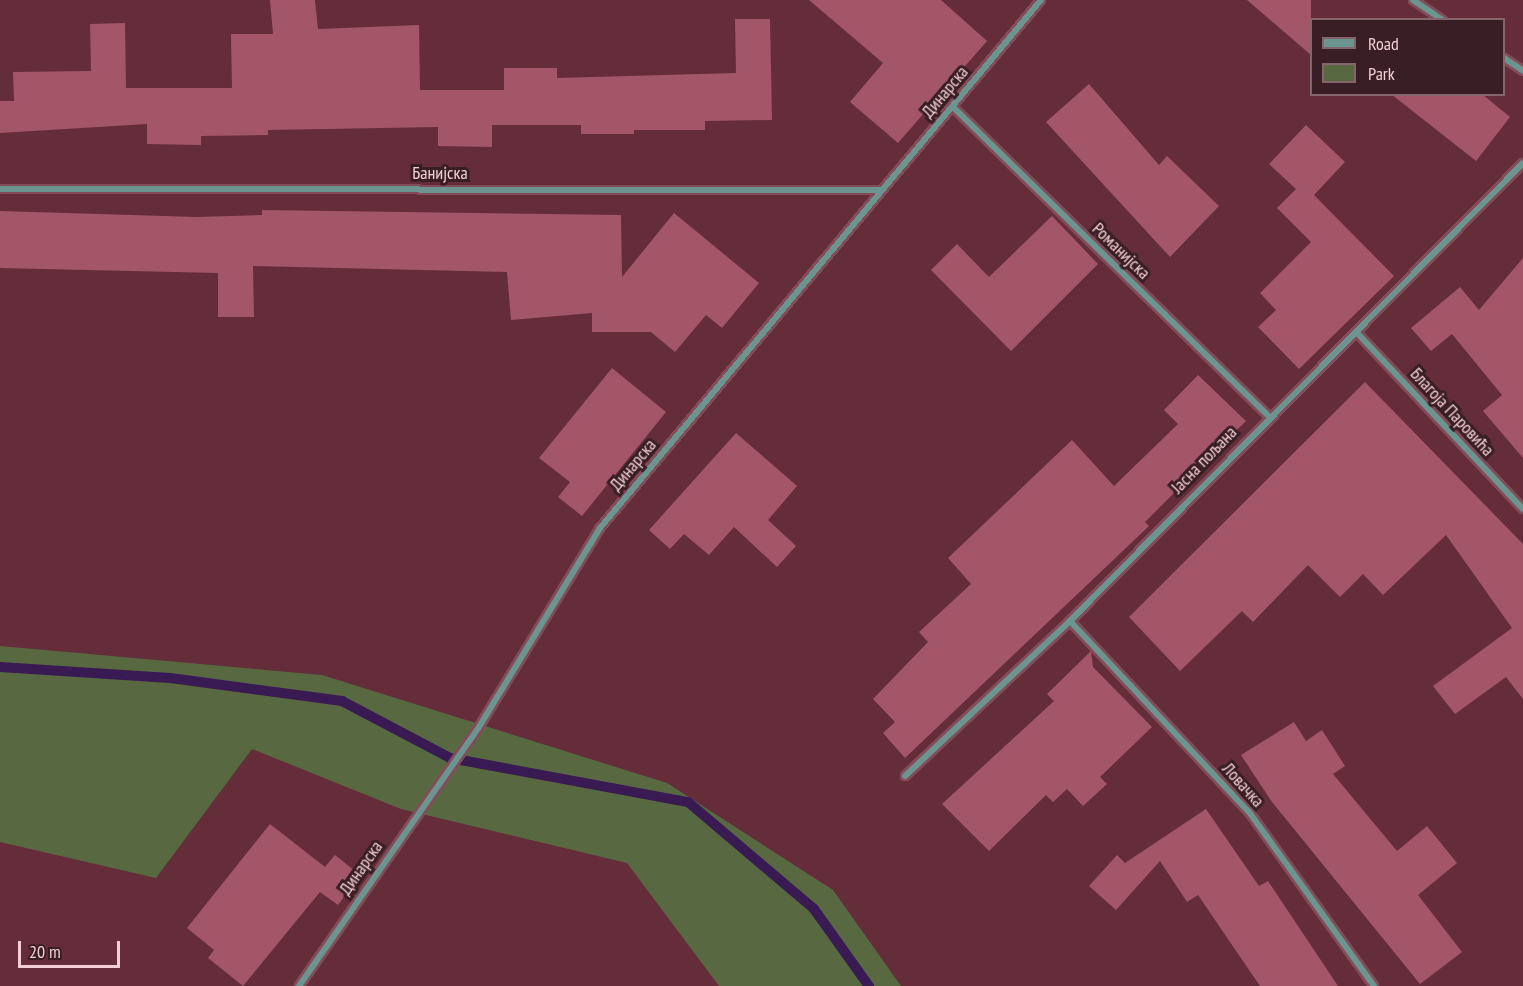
<!DOCTYPE html>
<html>
<head>
<meta charset="utf-8">
<style>
	body { margin:0 }
	#map { position:relative; width:1523px; height:986px; overflow:hidden; background:#652d3a; font-family:"PT Sans Narrow",sans-serif }
	div>[style] { position:absolute }
	[style*='--x'] { left:calc(var(--x)*1px); top:calc(var(--y)*1px); width:calc(var(--w)*1px); rotate:calc(var(--a)*1deg) }
	.green>* { inset:0; background:#586941 }
	.stream>* { height:10px; margin:-5px; padding:0 5px; transform-origin:5px; border-radius:5px; background:#3a1a53 }
	.building>* { inset:0; background:#a25667 }
	.roads { filter:drop-shadow(2px 0 #824d59) drop-shadow(-2px 0 #824d59) drop-shadow(0 2px #824d59) drop-shadow(0 -2px #824d59) }
	.minor>* { height:6px; margin:-3px; padding:0 3px; transform-origin:3px; border-radius:3px; background:#6c9590 }
	span { translate:-50% -50%; white-space:nowrap; text-align:center; line-height:1.15; -webkit-text-stroke:6px #391f25; paint-order:stroke }
	.street-label { font-size:18px; color:#f4cfd5 }
	.legend { position:absolute; left:1310px; top:18px; width:195px; height:78px; box-sizing:border-box; background:#391f25; border:2px solid #84656b; margin:0; padding:8px 10px; list-style:none; font-size:18px; color:#f4cfd5 }
	.legend li { display:flex; align-items:center; gap:12px; height:30px }
	.legend b { width:30px; border:2px solid #84656b }
	.scale { position:absolute; left:18px; top:941px; width:102px; height:27px; box-sizing:border-box; border:3px solid #f4cfd5; border-top:0; padding-left:8px; font-size:18px; line-height:21px; white-space:nowrap; color:#f4cfd5; -webkit-text-stroke:4px #391f25; paint-order:stroke }
</style>
</head>
<body>
<div id="map">
	<div class="green">
		<i style="clip-path:polygon(0 646px,322px 675px,667px 783px,833px 890px,901px 986px,719px 986px,627px 863px,401px 809px,252px 749px,156px 878px,0 842px)"></i>
	</div>
	<div class="stream">
		<i style="--x:0;--y:667;--w:170;--a:3.7"></i>
		<i style="--x:170;--y:678;--w:174;--a:7.6"></i>
		<i style="--x:342;--y:701;--w:122;--a:27.8"></i>
		<i style="--x:450;--y:758;--w:242;--a:10.5"></i>
		<i style="--x:688;--y:802;--w:165;--a:40.3"></i>
		<i style="--x:814;--y:909;--w:95;--a:54.5"></i>
	</div>
	<div class="building">
		<i style="clip-path:polygon(270px 0,315px 0,318px 29px,419px 25px,420px 90px,504px 90px,504px 68px,557px 68px,557px 78px,736px 73px,735px 19px,770px 19px,772px 120px,705px 121px,705px 130px,634px 130px,634px 134px,581px 134px,581px 125px,492px 125px,492px 147px,438px 146px,438px 127px,268px 130px,268px 135px,201px 136px,201px 145px,147px 144px,147px 124px,0 133px,0 101px,14px 101px,13px 72px,91px 71px,90px 24px,125px 23px,126px 88px,232px 88px,231px 34px,273px 34px)"></i>
		<i style="clip-path:polygon(809px 0,941px 0,987px 41px,898px 143px,850px 102px,883px 63px)"></i>
		<i style="clip-path:polygon(1247px 0,1311px 0,1311px 55px)"></i>
		<i style="clip-path:polygon(1089px 84px,1159px 165px,1167px 156px,1219px 206px,1170px 257px,1046px 122px)"></i>
		<i style="clip-path:polygon(1391px 94px,1482px 94px,1510px 117px,1476px 161px)"></i>
		<i style="clip-path:polygon(1306px 125px,1345px 162px,1314px 195px,1394px 276px,1299px 369px,1258px 327px,1276px 310px,1260px 293px,1311px 242px,1277px 208px,1296px 189px,1269px 164px)"></i>
		<i style="clip-path:polygon(262px 210px,621px 215px,622px 277px,674px 213px,759px 283px,722px 328px,706px 315px,675px 352px,651px 332px,592px 332px,592px 313px,511px 320px,507px 272px,253px 266px,254px 317px,218px 317px,218px 273px,0 268px,0 211px,197px 217px,262px 215px)"></i>
		<i style="clip-path:polygon(1052px 216px,1098px 264px,1011px 351px,931px 270px,957px 244px,989px 277px)"></i>
		<i style="clip-path:polygon(1523px 258px,1523px 458px,1483px 411px,1502px 395px,1452px 334px,1431px 351px,1411px 328px,1460px 287px,1479px 310px)"></i>
		<i style="clip-path:polygon(612px 368px,666px 412px,582px 516px,558px 497px,570px 482px,539px 458px)"></i>
		<i style="clip-path:polygon(1198px 375px,1246px 421px,1145px 522px,1149px 526px,905px 758px,883px 733px,895px 722px,873px 699px,928px 642px,919px 632px,971px 584px,948px 558px,1072px 440px,1114px 486px,1178px 424px,1164px 410px)"></i>
		<i style="clip-path:polygon(1365px 382px,1523px 544px,1523px 699px,1506px 677px,1455px 714px,1433px 686px,1512px 628px,1446px 535px,1383px 595px,1363px 574px,1340px 597px,1308px 565px,1253px 622px,1242px 611px,1180px 671px,1129px 617px)"></i>
		<i style="clip-path:polygon(736px 433px,797px 486px,768px 520px,796px 546px,777px 567px,734px 527px,709px 555px,684px 534px,670px 549px,649px 530px)"></i>
		<i style="clip-path:polygon(1091px 651px,1093px 667px,1152px 727px,1100px 777px,1107px 784px,1083px 806px,1067px 789px,1053px 802px,1046px 795px,989px 851px,942px 804px,1054px 701px,1047px 694px)"></i>
		<i style="clip-path:polygon(1294px 722px,1306px 741px,1322px 730px,1345px 766px,1333px 774px,1397px 851px,1427px 826px,1457px 863px,1418px 895px,1462px 952px,1420px 984px,1272px 802px,1241px 755px)"></i>
		<i style="clip-path:polygon(1206px 809px,1259px 886px,1268px 881px,1338px 986px,1260px 986px,1198px 895px,1187px 902px,1160px 861px,1116px 910px,1089px 886px,1117px 855px,1125px 863px)"></i>
		<i style="clip-path:polygon(270px 824px,325px 867px,335px 855px,360px 875px,338px 905px,320px 892px,243px 986px,208px 958px,214px 950px,187px 928px)"></i>
	</div>
	<div class="roads">
		<div class="minor">
			<i style="--x:1413;--y:0;--w:36;--a:34"></i>
			<i style="--x:1504;--y:58;--w:23;--a:34"></i>
			<i style="--x:953;--y:107;--w:442;--a:44.4"></i>
			<i style="--x:0;--y:189;--w:879;--a:0.07"></i>
			<i style="--x:1359;--y:335;--w:239;--a:46.7"></i>
			<i style="--x:1070;--y:621;--w:262;--a:46.9"></i>
			<i style="--x:1249;--y:812;--w:214;--a:54.3"></i>
			<i style="--x:905;--y:776;--w:226;--a:-43.2"></i>
			<i style="--x:1070;--y:621;--w:644;--a:-45.31"></i>
			<i style="--x:299;--y:986;--w:315;--a:-55.2"></i>
			<i style="--x:479;--y:727;--w:233;--a:-58.7"></i>
			<i style="--x:600;--y:528;--w:688;--a:-50.13"></i>
		</div>
	</div>
	<div class="street-label">
		<span style="left:945px;top:92px;rotate:-50deg">Динарска</span>
		<span style="left:440px;top:173px">Банијска</span>
		<span style="left:1121px;top:251px;rotate:44deg">Романијска</span>
		<span style="left:1452px;top:412px;rotate:47deg">Благоја Паровића</span>
		<span style="left:1204px;top:460px;rotate:-46deg">Јасна пољана</span>
		<span style="left:633px;top:465px;rotate:-50deg">Динарска</span>
		<span style="left:1243px;top:785px;rotate:48deg">Ловачка</span>
		<span style="left:361px;top:868px;rotate:-55deg">Динарска</span>
	</div>
	<ul class="legend">
	<li><b style="height:8px;background:#6c9590"></b>Road</li>
	<li><b style="height:16px;background:#586941"></b>Park</li>
	</ul>
	<div class="scale">20 m</div>
</div>
</body>
</html>
